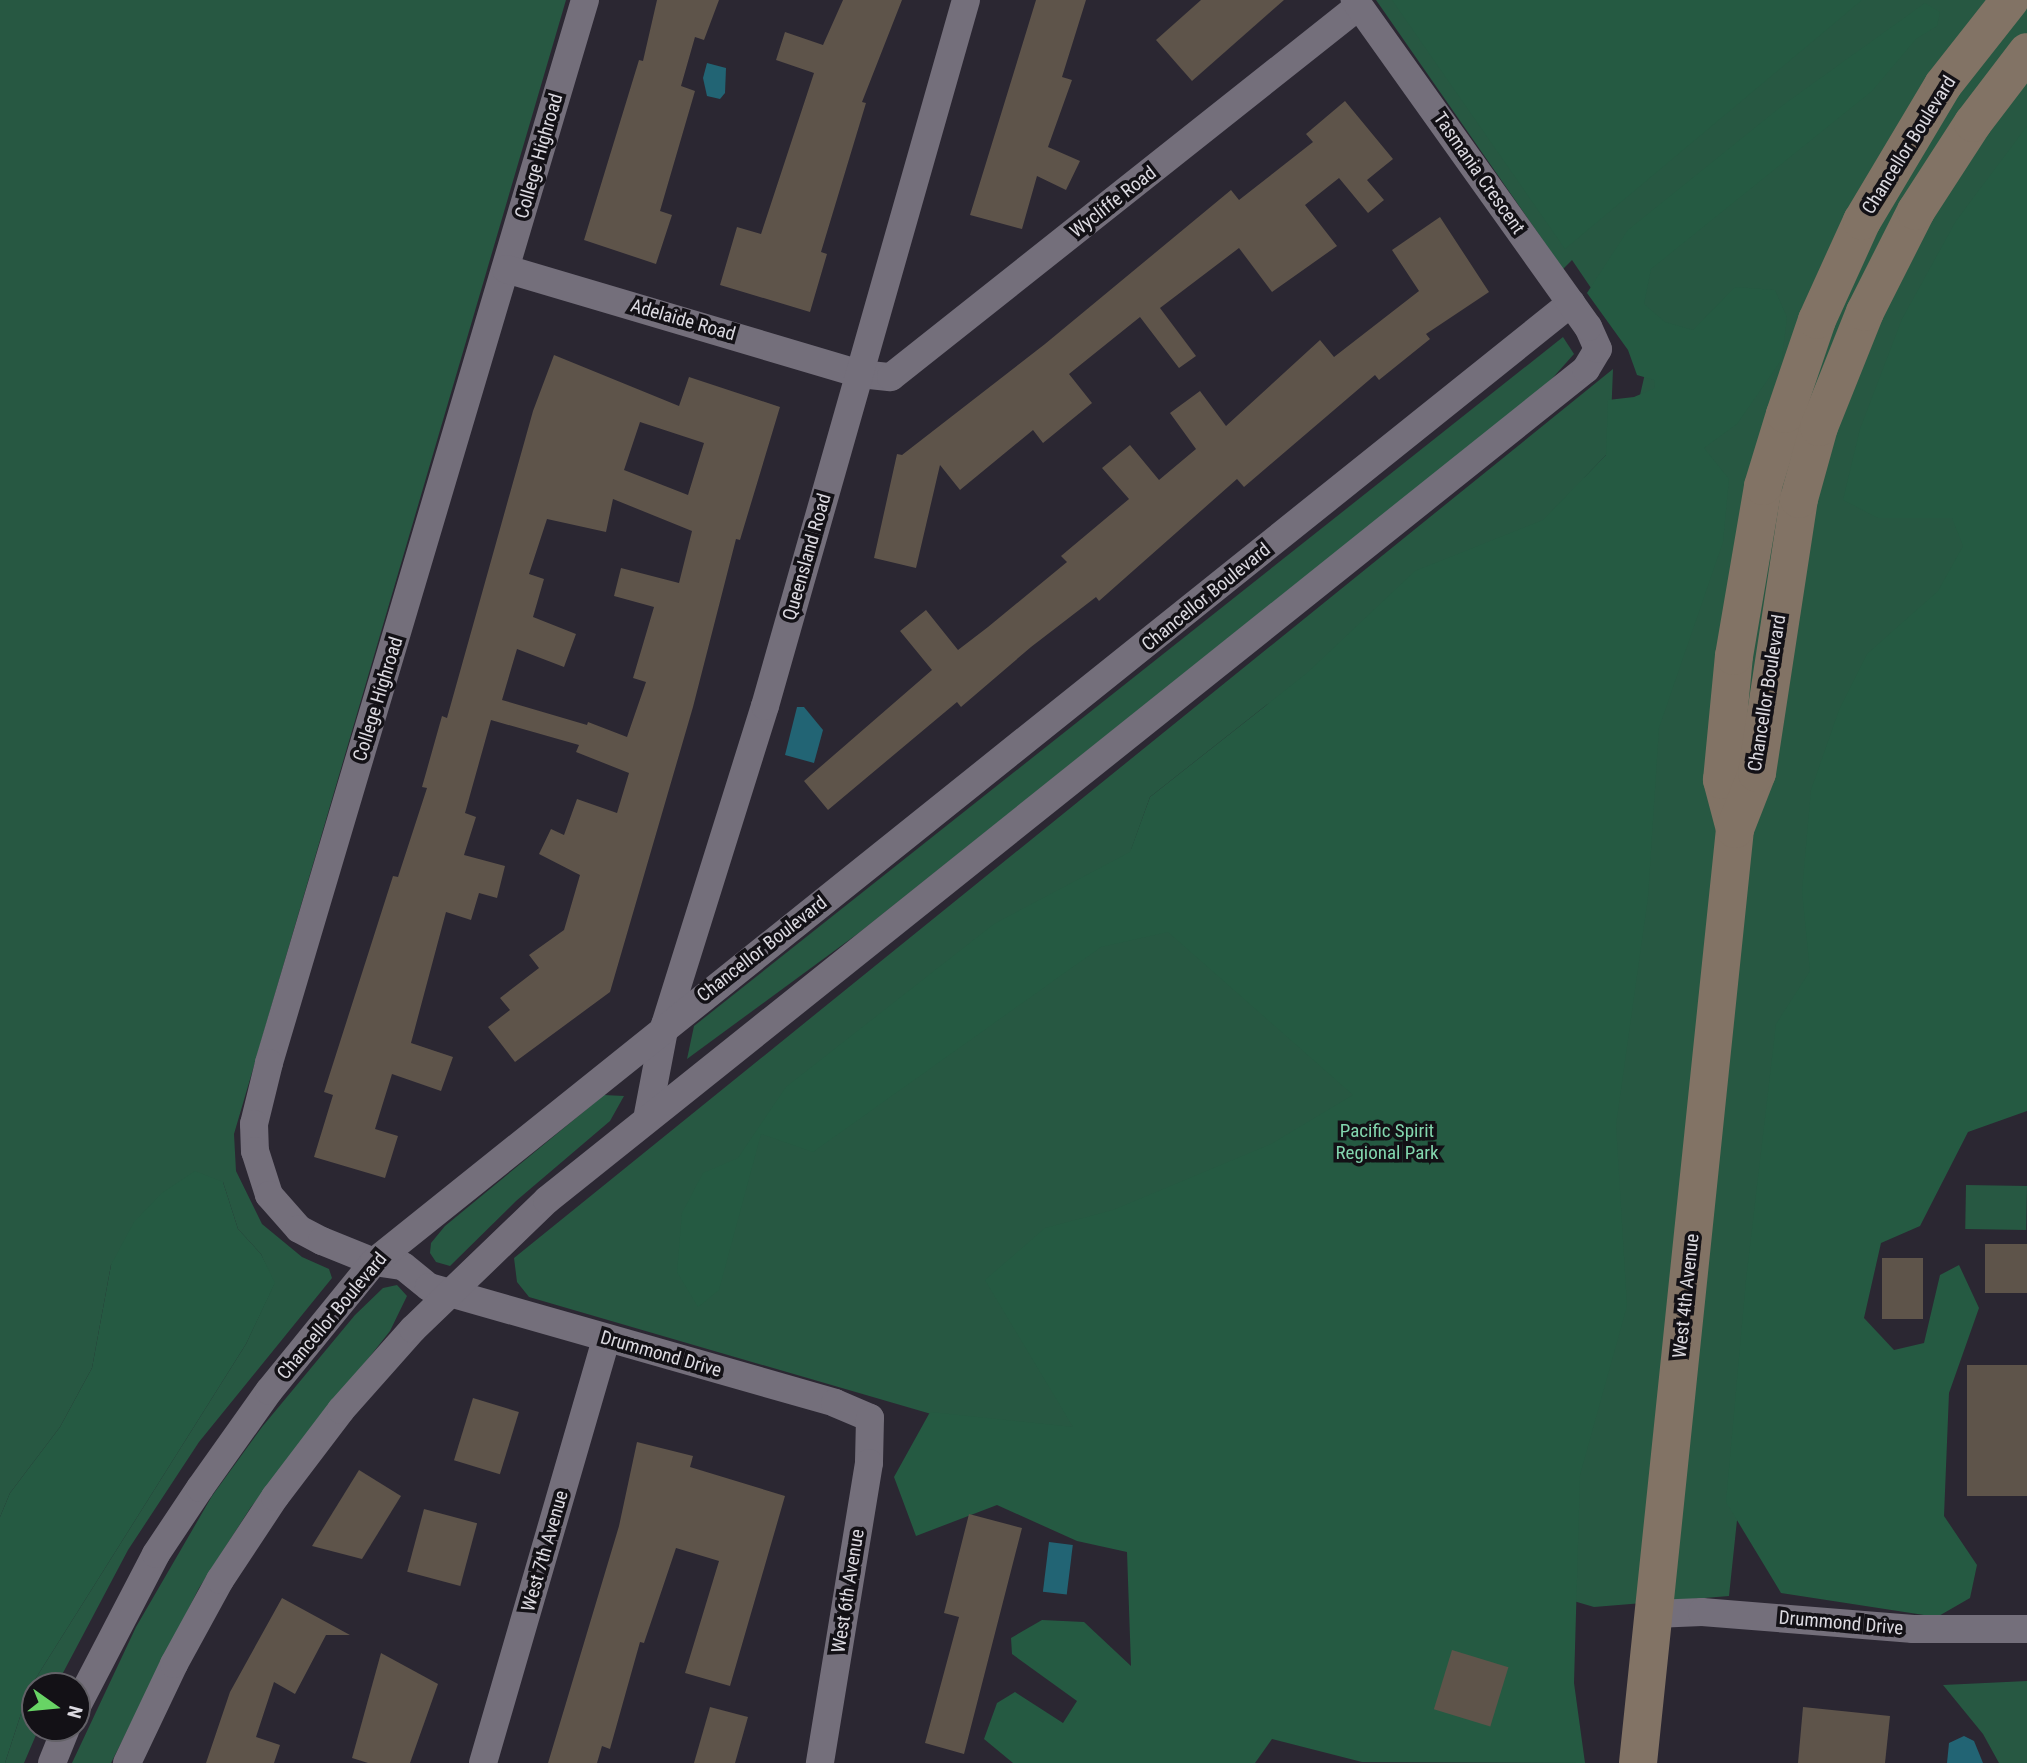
<!DOCTYPE html>
<html>
<head>
<meta charset="utf-8">
<style>
	body { margin:0 }
	#map { position:relative; width:2027px; height:1763px; overflow:hidden; background:#2b2732; font-family:"Roboto Condensed",sans-serif }
	div>[style] { position:absolute }
	[style*='--x'] { left:calc(var(--x)*1px); top:calc(var(--y)*1px); width:calc(var(--w)*1px); rotate:calc(var(--a)*1deg) }
	.green>* { inset:0; background:#275842; transform-origin:0 0 }
	.forest>* { inset:0; background:#255a42 }
	.water>* { inset:0; background:#226474; transform-origin:0 0 }
	.building>* { inset:0; background:#5e544a; transform-origin:0 0 }
	.minor>* { height:28px; margin:-14px; padding:0 14px; transform-origin:14px; border-radius:14px; background:#746f7b }
	.secondary>* { height:38px; margin:-19px; padding:0 19px; transform-origin:19px; border-radius:19px; background:#827365 }
	span { translate:-50% -50%; white-space:nowrap; text-align:center; line-height:1.15; -webkit-text-stroke:7px #131116; paint-order:stroke }
	.street-label { font-size:19px; color:#dcdae1 }
	.park-label { font-size:19px; color:#83d6ae }
	.north { position:absolute; left:21px; top:1672px; width:70px; height:70px; box-sizing:border-box; background:#131116; border:2px solid #636167; border-radius:50%; rotate:105deg; font-size:19px; font-weight:700; line-height:28px; text-align:center; color:#dcdae1 }
	.north::after { content:''; display:block; margin:auto; width:24px; height:32px; background:#68d465; clip-path:polygon(50% 0,100% 100%,50% 72%,0 100%) }
</style>
</head>
<body>
<div id="map">
	<div class="green">
		<i style="clip-path:polygon(0 0,566px 0,234px 1134px,236px 1171px,262px 1224px,302px 1257px,329px 1269px,332px 1278px,199px 1442px,128px 1550px,56px 1686px,35px 1686px,35px 1728px,39px 1728px,24px 1763px,5px 1763px,29px 1689px,246px 1344px,274px 1284px,261px 1254px,238px 1229px,223px 1182px,111px 1265px,92px 1368px,60px 1427px,10px 1493px,0 1517px)"></i>
		<i style="clip-path:polygon(evenodd,1376px 0,2027px 0,2027px 1014px,1790px 1018px,1729px 1596px,1594px 1607px,529px 1297px,517px 1282px,514px 1258px,1613px 369px,1610px 444px,1606px 455px,1584px 478px,1627px 452px,1646px 369px,1572px 260px,1563px 269px,1376px 0,1269px 703px,1131px 850px,1150px 797px,1269px 703px)"></i>
		<i style="clip-path:polygon(1563px 337px,1574px 354px,1549px 382px,860px 932px,687px 1059px,694px 1026px)"></i>
		<i style="clip-path:polygon(604px 1095px,624px 1096px,610px 1121px,516px 1201px,450px 1266px,436px 1262px,430px 1253px,431px 1243px,445px 1226px)"></i>
		<i style="left:1966px;top:1185px;width:61px;height:44px;rotate:1deg"></i>
		<i style="clip-path:polygon(397px 1285px,407px 1296px,390px 1331px,251px 1507px,199px 1588px,111px 1763px,72px 1763px,136px 1627px,212px 1496px,262px 1427px,355px 1315px,383px 1288px)"></i>
		<i style="clip-path:polygon(2027px 1681px,2027px 1763px,1999px 1763px,1983px 1734px,1943px 1685px)"></i>
	</div>
	<div class="forest">
		<i style="clip-path:polygon(1392px 0,1862px 0,1565px 249px)"></i>
		<i style="clip-path:polygon(1925px 3px,1940px 12px,1937px 26px,1916px 39px,1872px 91px,1651px 269px,1644px 304px,1665px 322px,1693px 330px,1735px 287px,1775px 290px,1787px 317px,1782px 359px,1737px 424px,1704px 448px,1729px 479px,1723px 542px,1659px 728px,1648px 897px,1616px 1125px,1627px 1306px,1580px 1475px,1574px 1683px,1585px 1763px,1362px 1762px,1272px 1739px,1255px 1763px,1013px 1763px,984px 1739px,997px 1703px,1015px 1692px,1063px 1723px,1077px 1701px,1012px 1654px,1011px 1638px,1042px 1620px,1084px 1622px,1131px 1666px,1127px 1552px,1077px 1541px,997px 1505px,916px 1536px,894px 1477px,930px 1412px,1073px 1427px,985px 1280px,1045px 1228px,1113px 1210px,1271px 1144px,1353px 1095px,1168px 932px,1101px 947px,813px 1152px,761px 1134px,719px 1290px,698px 1307px,677px 1272px,682px 1213px,703px 1173px,738px 1158px,786px 1087px,994px 924px,1130px 852px,1150px 797px,1307px 673px,1415px 571px,1543px 520px,1606px 455px,1608px 400px,1634px 397px,1655px 388px,1654px 380px,1637px 375px,1628px 350px,1587px 293px,1628px 230px,1783px 105px)"></i>
		<i style="clip-path:polygon(2027px 126px,2027px 1111px,1968px 1132px,1920px 1226px,1881px 1243px,1864px 1318px,1894px 1350px,1924px 1343px,1940px 1275px,1959px 1265px,1979px 1308px,1949px 1393px,1944px 1516px,1977px 1565px,1970px 1598px,1937px 1617px,1781px 1593px,1726px 1502px,1746px 1280px,1776px 1024px,1810px 971px,1802px 891px,1811px 790px,1839px 710px,1867px 654px,1938px 591px,1963px 546px,1952px 518px,1878px 518px,1843px 500px,1860px 429px,1902px 319px,1956px 221px)"></i>
		<i style="clip-path:polygon(195px 1171px,223px 1182px,238px 1229px,261px 1254px,275px 1283px,246px 1344px,29px 1689px,5px 1763px,0 1763px,0 1517px,10px 1493px,60px 1427px,92px 1368px,111px 1265px,134px 1222px,162px 1193px)"></i>
	</div>
	<div class="water">
		<i style="clip-path:polygon(707px 63px,726px 68px,725px 93px,720px 99px,707px 96px,703px 78px)"></i>
		<i style="clip-path:polygon(797px 707px,804px 707px,823px 730px,814px 763px,785px 755px)"></i>
		<i style="left:1049px;top:1542px;width:24px;height:50px;rotate:7deg"></i>
		<i style="clip-path:polygon(1964px 1736px,1974px 1741px,1983px 1763px,1947px 1763px,1949px 1743px)"></i>
	</div>
	<div class="building">
		<i style="clip-path:polygon(657px 0,719px 0,704px 40px,695px 37px,681px 86px,695px 91px,660px 211px,672px 215px,656px 264px,584px 240px,639px 60px,643px 61px)"></i>
		<i style="clip-path:polygon(843px 0,902px 0,862px 102px,866px 103px,821px 252px,827px 254px,810px 312px,720px 285px,737px 227px,761px 234px,814px 73px,776px 60px,785px 32px,823px 45px)"></i>
		<i style="clip-path:polygon(1036px 0,1086px 0,1062px 77px,1072px 80px,1048px 147px,1080px 161px,1066px 190px,1037px 176px,1022px 229px,970px 215px)"></i>
		<i style="clip-path:polygon(1201px 0,1284px 0,1192px 81px,1156px 40px)"></i>
		<i style="clip-path:polygon(1345px 101px,1393px 159px,1367px 180px,1384px 200px,1368px 213px,1339px 178px,1305px 205px,1337px 246px,1272px 292px,1239px 248px,1160px 308px,1196px 356px,1179px 368px,1140px 317px,1069px 374px,1092px 403px,1043px 443px,1033px 430px,960px 490px,940px 465px,916px 568px,874px 558px,897px 454px,902px 455px,1045px 344px,1231px 190px,1239px 200px,1313px 142px,1306px 134px)"></i>
		<i style="clip-path:polygon(1440px 217px,1489px 292px,1426px 334px,1430px 339px,1379px 380px,1375px 375px,1244px 487px,1237px 479px,1099px 601px,1096px 597px,1031px 647px,961px 707px,957px 702px,828px 810px,804px 781px,932px 670px,900px 631px,926px 610px,958px 650px,988px 627px,1067px 562px,1061px 556px,1129px 499px,1102px 468px,1130px 445px,1159px 480px,1196px 449px,1170px 413px,1200px 391px,1226px 426px,1320px 340px,1334px 357px,1419px 291px,1392px 250px)"></i>
		<i style="clip-path:polygon(evenodd,554px 355px,679px 406px,689px 377px,780px 407px,740px 540px,736px 539px,693px 707px,610px 992px,515px 1062px,488px 1027px,510px 1010px,500px 998px,539px 968px,529px 955px,564px 930px,580px 875px,539px 854px,551px 829px,564px 835px,577px 799px,617px 813px,629px 773px,576px 752px,579px 745px,491px 720px,465px 813px,476px 817px,464px 855px,505px 866px,497px 898px,479px 893px,471px 920px,446px 912px,411px 1043px,453px 1057px,441px 1091px,392px 1074px,375px 1129px,398px 1136px,385px 1178px,314px 1157px,333px 1095px,324px 1092px,393px 876px,398px 877px,427px 788px,422px 787px,442px 716px,447px 718px,533px 411px,554px 355px,640px 422px,704px 443px,688px 495px,624px 470px,640px 422px,554px 355px,613px 499px,692px 531px,679px 583px,621px 568px,614px 596px,654px 607px,633px 678px,646px 682px,627px 737px,588px 722px,587px 725px,502px 700px,517px 649px,564px 667px,576px 634px,533px 617px,544px 579px,529px 574px,547px 519px,606px 532px,613px 499px)"></i>
		<i style="left:1985px;top:1244px;width:42px;height:49px"></i>
		<i style="left:1923px;top:1258px;width:61px;height:41px;rotate:90deg"></i>
		<i style="left:1967px;top:1365px;width:60px;height:131px"></i>
		<i style="left:473px;top:1398px;width:48px;height:65px;rotate:17deg"></i>
		<i style="clip-path:polygon(637px 1442px,693px 1456px,690px 1467px,785px 1496px,730px 1686px,685px 1673px,719px 1561px,676px 1548px,644px 1643px,640px 1642px,610px 1749px,602px 1746px,597px 1763px,548px 1763px,619px 1526px)"></i>
		<i style="clip-path:polygon(359px 1470px,401px 1496px,362px 1559px,312px 1546px)"></i>
		<i style="left:424px;top:1509px;width:55px;height:65px;rotate:15deg"></i>
		<i style="clip-path:polygon(969px 1514px,1022px 1528px,964px 1754px,925px 1743px,959px 1617px,944px 1613px)"></i>
		<i style="clip-path:polygon(282px 1598px,350px 1635px,326px 1635px,295px 1694px,274px 1682px,256px 1737px,280px 1745px,274px 1763px,206px 1763px,230px 1692px)"></i>
		<i style="left:1452px;top:1650px;width:59px;height:62px;rotate:17deg"></i>
		<i style="clip-path:polygon(381px 1653px,438px 1684px,410px 1763px,368px 1763px,352px 1758px)"></i>
		<i style="clip-path:polygon(710px 1707px,748px 1717px,735px 1763px,694px 1763px)"></i>
		<i style="clip-path:polygon(1803px 1707px,1890px 1716px,1885px 1763px,1798px 1763px)"></i>
	</div>
	<div class="minor">
		<i style="--x:585;--y:0;--w:1109;--a:106.56"></i>
		<i style="--x:269;--y:1063;--w:63;--a:103.8"></i>
		<i style="--x:254;--y:1124;--w:27;--a:88"></i>
		<i style="--x:255;--y:1151;--w:46;--a:72.3"></i>
		<i style="--x:269;--y:1195;--w:45;--a:48.6"></i>
		<i style="--x:299;--y:1229;--w:26;--a:28"></i>
		<i style="--x:322;--y:1241;--w:56;--a:22"></i>
		<i style="--x:374;--y:1262;--w:29;--a:8"></i>
		<i style="--x:403;--y:1266;--w:33;--a:39"></i>
		<i style="--x:429;--y:1287;--w:422;--a:15.9"></i>
		<i style="--x:835;--y:1403;--w:38;--a:23"></i>
		<i style="--x:870;--y:1418;--w:45;--a:91.3"></i>
		<i style="--x:869;--y:1463;--w:304;--a:99.3"></i>
		<i style="--x:506;--y:269;--w:369;--a:16.5"></i>
		<i style="--x:860;--y:374;--w:31;--a:6"></i>
		<i style="--x:891;--y:377;--w:597;--a:-38.41"></i>
		<i style="--x:648;--y:1114;--w:91;--a:-79.2"></i>
		<i style="--x:665;--y:1025;--w:334;--a:-72.6"></i>
		<i style="--x:765;--y:706;--w:734;--a:-74.11"></i>
		<i style="--x:1654;--y:1614;--w:48;--a:-2.4"></i>
		<i style="--x:1702;--y:1612;--w:212;--a:4.6"></i>
		<i style="--x:1913;--y:1629;--w:114;--a:0"></i>
		<i style="--x:77;--y:1706;--w:171;--a:-62.5"></i>
		<i style="--x:156;--y:1554;--w:79;--a:-56.3"></i>
		<i style="--x:200;--y:1488;--w:119;--a:-54.6"></i>
		<i style="--x:269;--y:1391;--w:166;--a:-50.9"></i>
		<i style="--x:374;--y:1262;--w:1534;--a:-38.7"></i>
		<i style="--x:52;--y:1763;--w:38;--a:-68"></i>
		<i style="--x:127;--y:1763;--w:110;--a:-64.6"></i>
		<i style="--x:174;--y:1664;--w:96;--a:-61.3"></i>
		<i style="--x:220;--y:1580;--w:100;--a:-56.5"></i>
		<i style="--x:275;--y:1497;--w:109;--a:-52.8"></i>
		<i style="--x:341;--y:1410;--w:108;--a:-48.4"></i>
		<i style="--x:413;--y:1329;--w:186;--a:-43.9"></i>
		<i style="--x:547;--y:1200;--w:1330;--a:-38.65"></i>
		<i style="--x:1586;--y:369;--w:23;--a:-59"></i>
		<i style="--x:1598;--y:349;--w:24;--a:-114"></i>
		<i style="--x:1588;--y:327;--w:402;--a:-125.5"></i>
		<i style="--x:483;--y:1763;--w:441;--a:-73.8"></i>
	</div>
	<div class="secondary">
		<i style="--x:1735;--y:829;--w:51;--a:-104.9"></i>
		<i style="--x:1722;--y:780;--w:125;--a:-84.5"></i>
		<i style="--x:1734;--y:656;--w:172;--a:-80.3"></i>
		<i style="--x:1763;--y:486;--w:75;--a:-73"></i>
		<i style="--x:1785;--y:414;--w:99;--a:-71.2"></i>
		<i style="--x:1817;--y:320;--w:109;--a:-65.6"></i>
		<i style="--x:1862;--y:221;--w:158;--a:-59.2"></i>
		<i style="--x:1943;--y:85;--w:108;--a:-51.8"></i>
		<i style="--x:1638;--y:1763;--w:939;--a:-84.07"></i>
		<i style="--x:1735;--y:829;--w:60;--a:-68.6"></i>
		<i style="--x:1757;--y:773;--w:277;--a:-81.3"></i>
		<i style="--x:1799;--y:499;--w:75;--a:-74.5"></i>
		<i style="--x:1819;--y:427;--w:124;--a:-68.2"></i>
		<i style="--x:1865;--y:312;--w:113;--a:-63.2"></i>
		<i style="--x:1916;--y:211;--w:105;--a:-57.1"></i>
		<i style="--x:1973;--y:123;--w:89;--a:-52.7"></i>
	</div>
	<div class="street-label">
		<span style="left:1909px;top:145px;rotate:-58deg">Chancellor Boulevard</span>
		<span style="left:539px;top:156px;rotate:-74deg">College Highroad</span>
		<span style="left:1479px;top:173px;rotate:55deg">Tasmania Crescent</span>
		<span style="left:1113px;top:202px;rotate:-38deg">Wycliffe Road</span>
		<span style="left:683px;top:320px;rotate:16deg">Adelaide Road</span>
		<span style="left:807px;top:557px;rotate:-74deg">Queensland Road</span>
		<span style="left:1206px;top:597px;rotate:-39deg">Chancellor Boulevard</span>
		<span style="left:1767px;top:693px;rotate:-81deg">Chancellor Boulevard</span>
		<span style="left:378px;top:699px;rotate:-73deg">College Highroad</span>
		<span style="left:762px;top:949px;rotate:-38deg">Chancellor Boulevard</span>
		<span style="left:1686px;top:1296px;rotate:-84deg">West 4th Avenue</span>
		<span style="left:332px;top:1316px;rotate:-50deg">Chancellor Boulevard</span>
		<span style="left:661px;top:1354px;rotate:16deg">Drummond Drive</span>
		<span style="left:545px;top:1551px;rotate:-74deg">West 7th Avenue</span>
		<span style="left:848px;top:1591px;rotate:-81deg">West 6th Avenue</span>
		<span style="left:1841px;top:1623px;rotate:5deg">Drummond Drive</span>
	</div>
	<div class="park-label">
		<span style="left:1387px;top:1142px">Pacific Spirit<br>Regional Park</span>
	</div>
	<div class="north">N</div>
</div>
</body>
</html>
